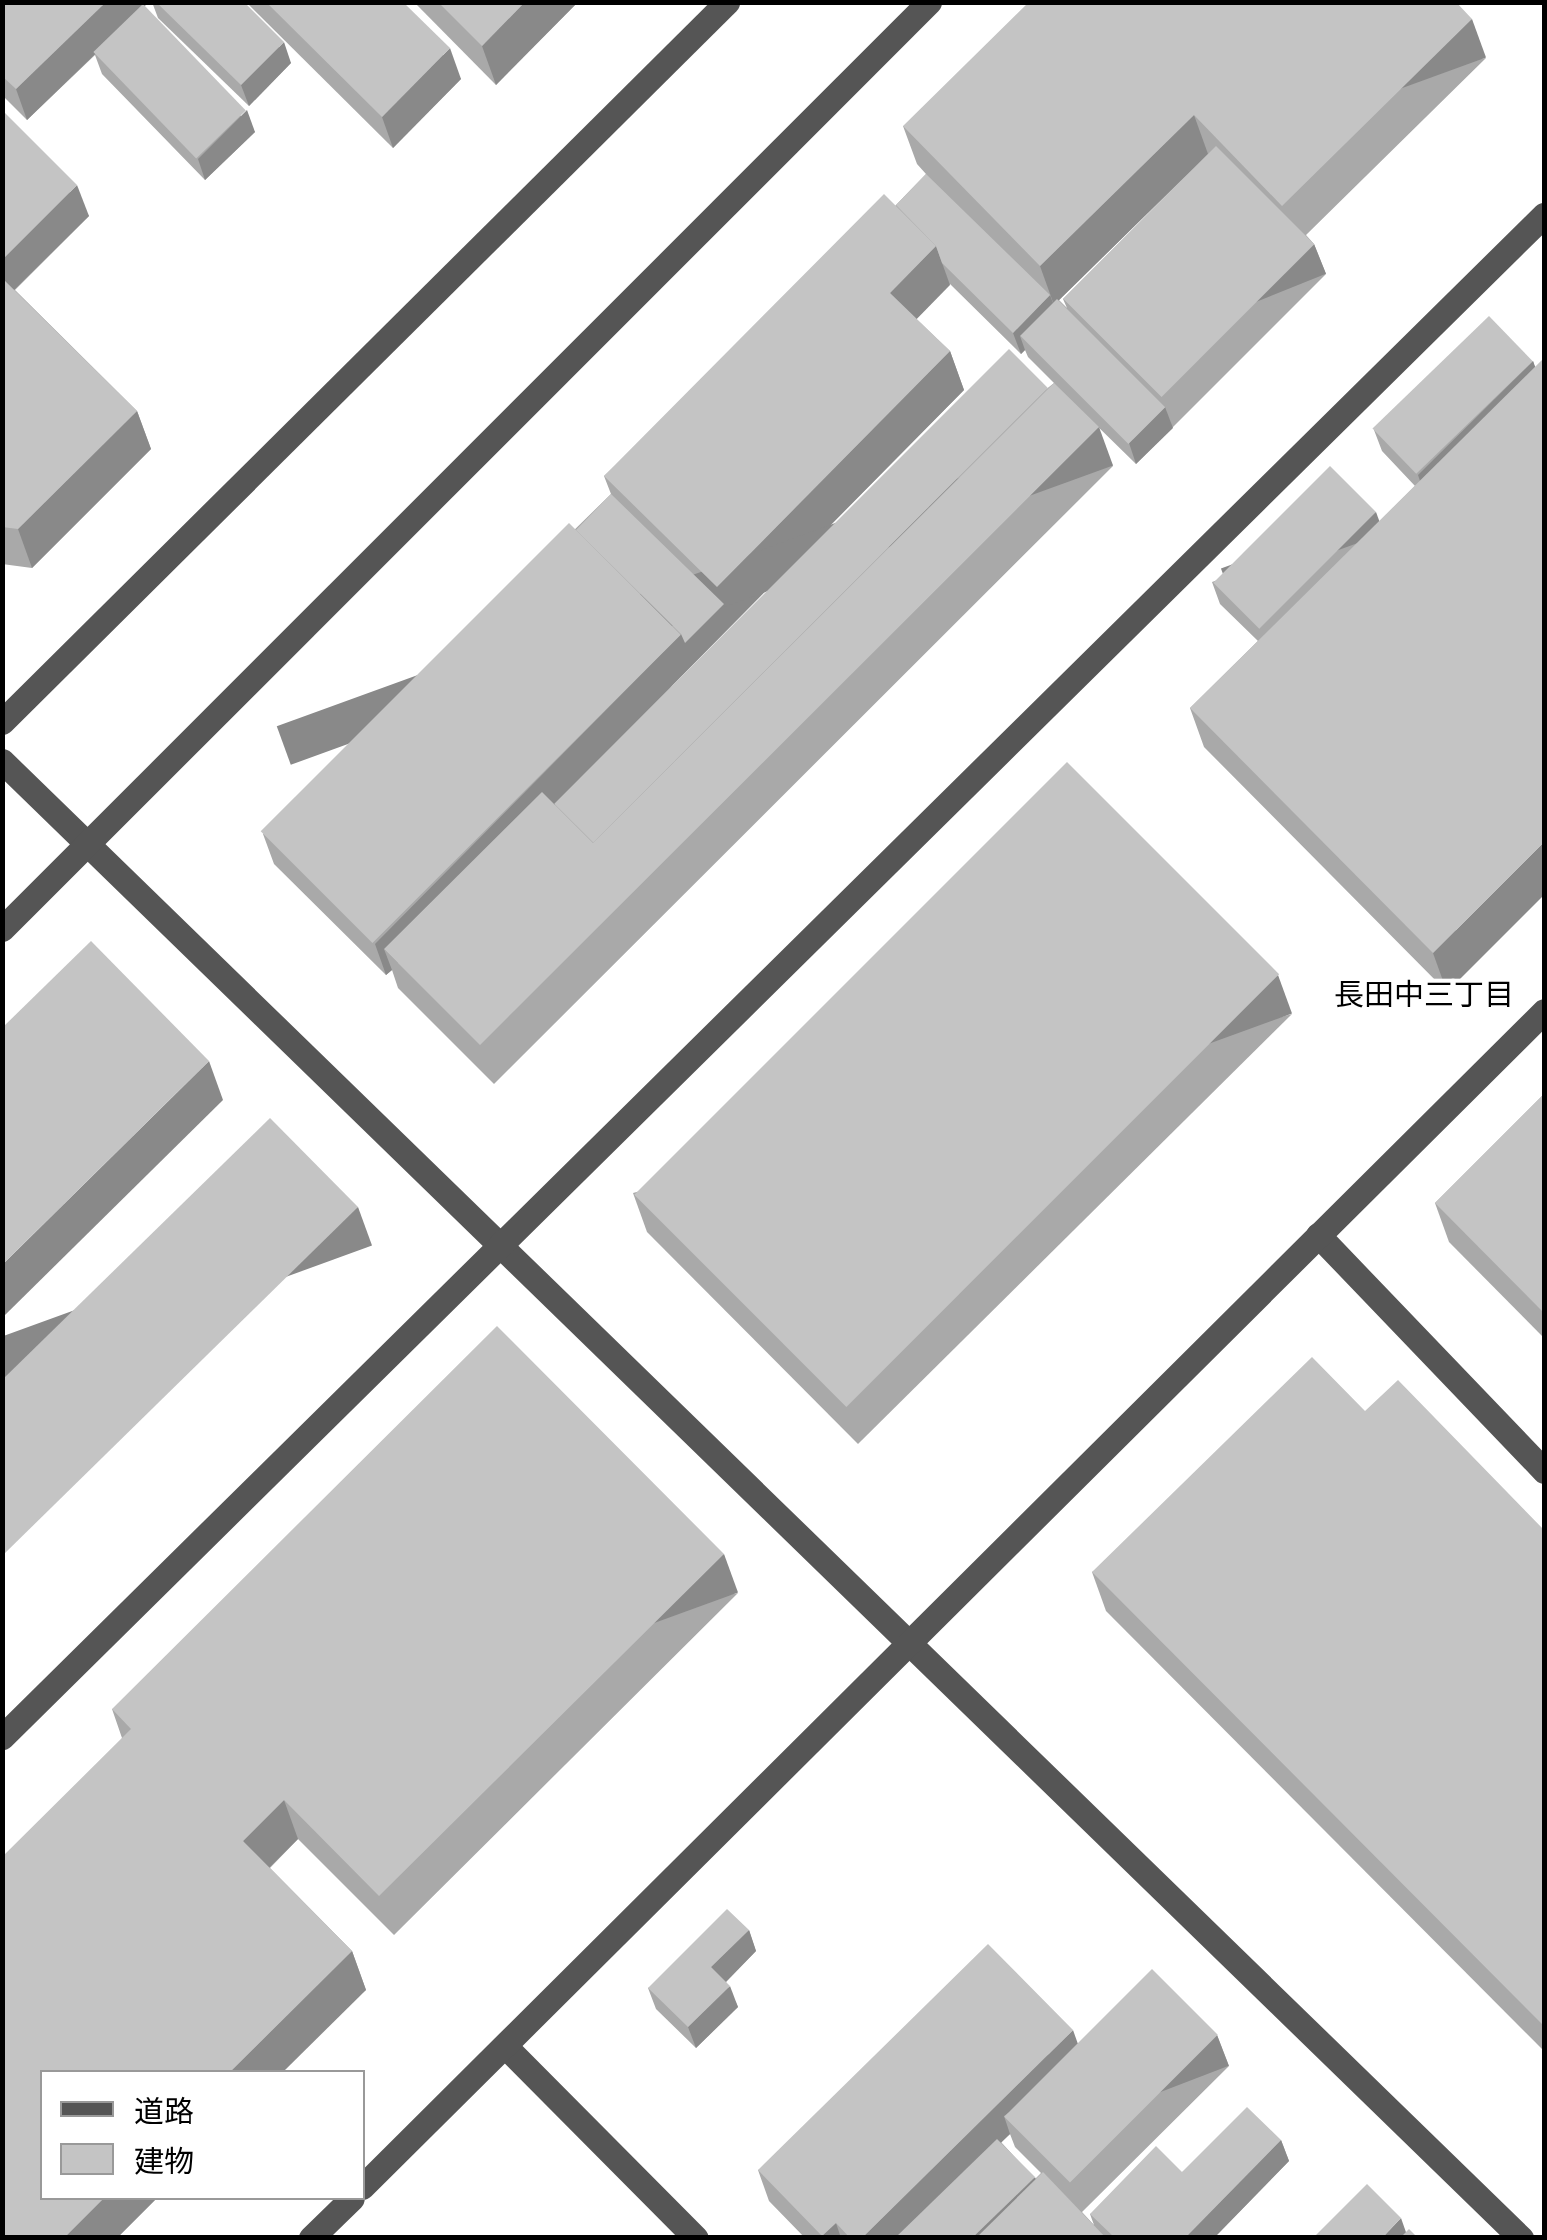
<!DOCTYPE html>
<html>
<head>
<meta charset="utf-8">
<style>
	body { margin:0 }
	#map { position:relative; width:1547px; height:2240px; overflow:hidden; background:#fff; font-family:Quicksand,"Noto Sans JP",sans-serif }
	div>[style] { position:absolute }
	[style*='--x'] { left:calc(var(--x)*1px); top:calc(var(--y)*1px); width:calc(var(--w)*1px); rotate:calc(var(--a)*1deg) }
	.minor>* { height:25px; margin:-12.5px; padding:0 12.5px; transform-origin:12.5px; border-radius:12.5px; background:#555 }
	.wall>* { inset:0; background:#a9a9a9 }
	.shaded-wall>* { inset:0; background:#898989; transform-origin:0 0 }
	.building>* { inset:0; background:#c4c4c4; transform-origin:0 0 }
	span { translate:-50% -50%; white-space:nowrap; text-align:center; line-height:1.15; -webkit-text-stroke:8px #fff; paint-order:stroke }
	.neighbourhood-label { font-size:30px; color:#000 }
	.frame { position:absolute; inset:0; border:5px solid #000; pointer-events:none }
	.legend { position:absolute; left:40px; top:2070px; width:325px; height:130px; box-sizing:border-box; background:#fff; border:2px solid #999; margin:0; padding:12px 18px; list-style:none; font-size:30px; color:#000 }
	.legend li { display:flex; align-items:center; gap:20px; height:50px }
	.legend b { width:50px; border:2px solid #999 }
</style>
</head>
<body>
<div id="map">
	<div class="minor">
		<i style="--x:2;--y:722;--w:1022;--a:-44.8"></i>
		<i style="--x:2;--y:761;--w:2119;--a:44.2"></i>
		<i style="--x:2;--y:929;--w:1311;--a:-45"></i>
		<i style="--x:1318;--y:1235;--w:327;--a:46.2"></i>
		<i style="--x:2;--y:1737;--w:2167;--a:-44.63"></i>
		<i style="--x:506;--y:2047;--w:269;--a:45.2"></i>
		<i style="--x:362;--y:2187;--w:1667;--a:-44.85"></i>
		<i style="--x:311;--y:2238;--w:57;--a:-44.3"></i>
	</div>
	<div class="wall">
		<i style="clip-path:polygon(2px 2px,145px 7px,255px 132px,205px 180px,102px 74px,95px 55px,27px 120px,2px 95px)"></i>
		<i style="clip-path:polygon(152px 2px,244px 2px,291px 63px,249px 106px,158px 18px)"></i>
		<i style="clip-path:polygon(246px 2px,403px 2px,461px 79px,393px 148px)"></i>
		<i style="clip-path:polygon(414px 2px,578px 2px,496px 85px)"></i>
		<i style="clip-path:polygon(evenodd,1486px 58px,1306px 235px,1314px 244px,1326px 274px,1136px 464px,1089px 418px,1113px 466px,494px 1084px,398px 988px,392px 970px,386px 975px,274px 864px,263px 834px,611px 494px,604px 476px,896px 205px,926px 174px,917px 164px,903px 126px,1486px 58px,1195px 167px,1063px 299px,1067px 308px,1059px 300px,1195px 167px,1486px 58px,950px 284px,1021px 354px,1025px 350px,1028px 357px,1054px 383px,670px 688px,964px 390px,950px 351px,916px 319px,950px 284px)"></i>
		<i style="clip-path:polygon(2px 110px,89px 216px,15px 290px,137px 411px,151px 449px,32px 568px,2px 564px)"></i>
		<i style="clip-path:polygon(1533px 361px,1535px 368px,1447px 992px,1204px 747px,1190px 708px,1258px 641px,1220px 604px,1212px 582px,1379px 522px,1415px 486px,1382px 451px,1374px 430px)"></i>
		<i style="clip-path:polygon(1292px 1014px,858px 1444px,647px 1232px,633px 1193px)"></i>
		<i style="clip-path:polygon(1544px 1094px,1544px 1338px,1449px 1242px,1435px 1203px)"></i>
		<i style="clip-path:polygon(1365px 1411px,1544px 1530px,1544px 2051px,1106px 1611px,1092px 1572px)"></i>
		<i style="clip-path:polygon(738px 1593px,394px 1935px,298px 1839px,270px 1868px,352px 1951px,366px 1990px,42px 2198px,157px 2198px,117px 2238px,2px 2238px,122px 1738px,112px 1709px)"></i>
		<i style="clip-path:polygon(749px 1930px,756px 1951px,726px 1982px,738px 2007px,696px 2048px,656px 2009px,648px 1988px)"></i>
		<i style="clip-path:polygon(evenodd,1217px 2035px,1229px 2066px,1082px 2212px,1094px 2225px,1090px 2214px,1182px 2172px,1281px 2140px,1289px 2161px,1214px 2238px,805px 2238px,769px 2201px,758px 2170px,1078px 2043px,1217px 2035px,1010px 2134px,1015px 2147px,1041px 2173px,1035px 2179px,1001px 2142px,1010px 2134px)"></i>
	</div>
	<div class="shaded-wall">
		<i style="clip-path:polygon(106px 2px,149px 2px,27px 120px,16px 89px)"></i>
		<i style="clip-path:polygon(525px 2px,578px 2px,496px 85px,482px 46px)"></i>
		<i style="left:1472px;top:19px;width:41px;height:267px;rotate:70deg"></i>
		<i style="clip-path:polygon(284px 42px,291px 63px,249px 106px,241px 85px)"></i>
		<i style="clip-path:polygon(450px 48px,461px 79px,393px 148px,382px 117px)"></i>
		<i style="clip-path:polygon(247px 110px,255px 132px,205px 180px,198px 159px)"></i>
		<i style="clip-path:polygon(1194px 115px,1208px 154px,1054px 305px,1040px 266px)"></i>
		<i style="clip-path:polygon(77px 185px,89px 216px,7px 297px,2px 284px,2px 260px)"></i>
		<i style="left:1314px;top:244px;width:32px;height:216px;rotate:68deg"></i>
		<i style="clip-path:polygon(936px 246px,950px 285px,904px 332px,890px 293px)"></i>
		<i style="clip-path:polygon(1050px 295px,1058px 316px,1020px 336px,1025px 350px,1021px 354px,1013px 333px)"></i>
		<i style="clip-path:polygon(950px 351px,964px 390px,398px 963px,384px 949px,392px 970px,386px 975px,375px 944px,681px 634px,724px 604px,717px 587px)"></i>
		<i style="clip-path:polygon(1533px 361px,1541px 382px,1425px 496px,1418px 475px)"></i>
		<i style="clip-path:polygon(1165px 407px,1173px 428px,1136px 464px,1129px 443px)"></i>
		<i style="clip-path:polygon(137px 411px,151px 449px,32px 568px,18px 529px)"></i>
		<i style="left:1099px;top:427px;width:41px;height:875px;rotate:70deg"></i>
		<i style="left:1376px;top:512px;width:23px;height:165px;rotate:70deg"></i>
		<i style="clip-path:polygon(1544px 842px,1544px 895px,1447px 992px,1433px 953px)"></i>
		<i style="left:1278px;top:975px;width:41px;height:612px;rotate:70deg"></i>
		<i style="clip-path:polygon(209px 1061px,223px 1100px,2px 1318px,2px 1265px)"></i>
		<i style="left:358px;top:1207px;width:41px;height:499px;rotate:70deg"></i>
		<i style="left:724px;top:1554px;width:41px;height:486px;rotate:70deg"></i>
		<i style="clip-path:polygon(284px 1800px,298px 1839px,257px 1880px,243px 1841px)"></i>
		<i style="clip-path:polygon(749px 1930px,756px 1951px,719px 1989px,711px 1967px)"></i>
		<i style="clip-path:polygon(352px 1951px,366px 1990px,283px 2072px,230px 2072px)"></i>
		<i style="clip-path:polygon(730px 1986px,738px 2007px,696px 2048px,688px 2027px)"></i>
		<i style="clip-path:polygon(1073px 2030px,1084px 2061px,1004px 2116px,1010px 2134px,904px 2238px,862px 2238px)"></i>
		<i style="left:1217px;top:2035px;width:33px;height:209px;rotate:69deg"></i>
		<i style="clip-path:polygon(1281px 2140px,1289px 2161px,1214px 2238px,1185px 2238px)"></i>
		<i style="clip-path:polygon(1035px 2177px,1043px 2199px,1002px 2238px,972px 2238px)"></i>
		<i style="clip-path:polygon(104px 2198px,157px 2198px,117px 2238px,64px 2238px)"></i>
		<i style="clip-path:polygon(1401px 2218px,1408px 2238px,1382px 2238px)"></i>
		<i style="clip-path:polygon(836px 2223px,841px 2238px,823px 2238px,822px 2236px)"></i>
	</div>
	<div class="building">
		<i style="clip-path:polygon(2px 2px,106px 2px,16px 89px,2px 76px)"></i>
		<i style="clip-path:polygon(156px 2px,244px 2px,284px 42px,241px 85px)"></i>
		<i style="clip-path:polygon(266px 2px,403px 2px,450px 48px,382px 117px)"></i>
		<i style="clip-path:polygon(438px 2px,525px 2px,482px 46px)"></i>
		<i style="clip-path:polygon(1029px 2px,1456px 2px,1472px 19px,1282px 206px,1194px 115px,1040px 266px,903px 126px)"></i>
		<i style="left:143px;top:4px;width:148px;height:69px;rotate:46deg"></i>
		<i style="clip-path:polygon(2px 110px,77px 185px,2px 260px)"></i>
		<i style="left:1216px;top:146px;width:139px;height:216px;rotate:45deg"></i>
		<i style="clip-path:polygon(926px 174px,1050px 295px,1013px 333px,942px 263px,936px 246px,896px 205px)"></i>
		<i style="clip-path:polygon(884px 194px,936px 246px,890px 293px,950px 351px,717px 587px,604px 476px)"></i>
		<i style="clip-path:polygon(2px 278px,137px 411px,18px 529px,2px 527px)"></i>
		<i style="left:1057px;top:299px;width:153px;height:52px;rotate:45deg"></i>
		<i style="left:1489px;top:316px;width:63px;height:162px;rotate:46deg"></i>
		<i style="left:1009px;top:349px;width:55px;height:643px;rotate:45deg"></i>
		<i style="clip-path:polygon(1544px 358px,1544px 842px,1433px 953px,1190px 708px)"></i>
		<i style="clip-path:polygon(1054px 383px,1099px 427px,480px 1045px,384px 949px,542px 792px,593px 843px)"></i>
		<i style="left:1330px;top:466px;width:65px;height:165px;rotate:45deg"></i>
		<i style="clip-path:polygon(611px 494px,724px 604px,685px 643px,681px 634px,576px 530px)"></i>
		<i style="left:569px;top:523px;width:158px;height:436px;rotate:45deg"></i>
		<i style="left:1067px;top:762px;width:300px;height:612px;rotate:45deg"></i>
		<i style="clip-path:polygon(91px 941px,209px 1061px,2px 1265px,2px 1028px)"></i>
		<i style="clip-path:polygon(1544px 1094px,1544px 1313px,1435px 1203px)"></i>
		<i style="clip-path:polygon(270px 1118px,358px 1207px,2px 1556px,2px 1380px)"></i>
		<i style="clip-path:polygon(497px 1326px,724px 1554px,379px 1896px,284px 1800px,243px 1841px,352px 1951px,230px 2072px,42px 2072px,42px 2198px,104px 2198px,64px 2238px,2px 2238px,2px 1857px,131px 1729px,112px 1709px)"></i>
		<i style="clip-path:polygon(1312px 1357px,1365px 1411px,1398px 1380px,1544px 1530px,1544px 2026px,1092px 1572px)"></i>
		<i style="clip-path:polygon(727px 1909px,749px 1930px,711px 1967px,730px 1986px,688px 2027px,648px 1988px)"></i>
		<i style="clip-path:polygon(988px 1944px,1073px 2030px,862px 2238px,850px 2238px,836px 2223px,822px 2236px,758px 2170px)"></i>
		<i style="left:1152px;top:1969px;width:93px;height:209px;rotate:45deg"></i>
		<i style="clip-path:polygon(1247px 2107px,1281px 2140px,1185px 2238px,1115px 2238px,1090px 2214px,1156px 2146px,1182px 2172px)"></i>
		<i style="clip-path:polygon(997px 2139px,1035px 2177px,972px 2238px,895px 2238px)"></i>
		<i style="clip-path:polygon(1043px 2172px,1106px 2238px,976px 2238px)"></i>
		<i style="clip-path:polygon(1367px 2184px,1401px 2218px,1382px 2238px,1313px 2238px)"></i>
		<i style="clip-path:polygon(1409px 2229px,1418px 2238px,1400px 2238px)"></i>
	</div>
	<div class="neighbourhood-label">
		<span style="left:1424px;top:994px">長田中三丁目</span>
	</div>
	<div class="frame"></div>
	<ul class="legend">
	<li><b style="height:12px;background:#555"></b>道路</li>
	<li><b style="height:28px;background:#c4c4c4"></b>建物</li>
	</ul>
</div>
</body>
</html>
